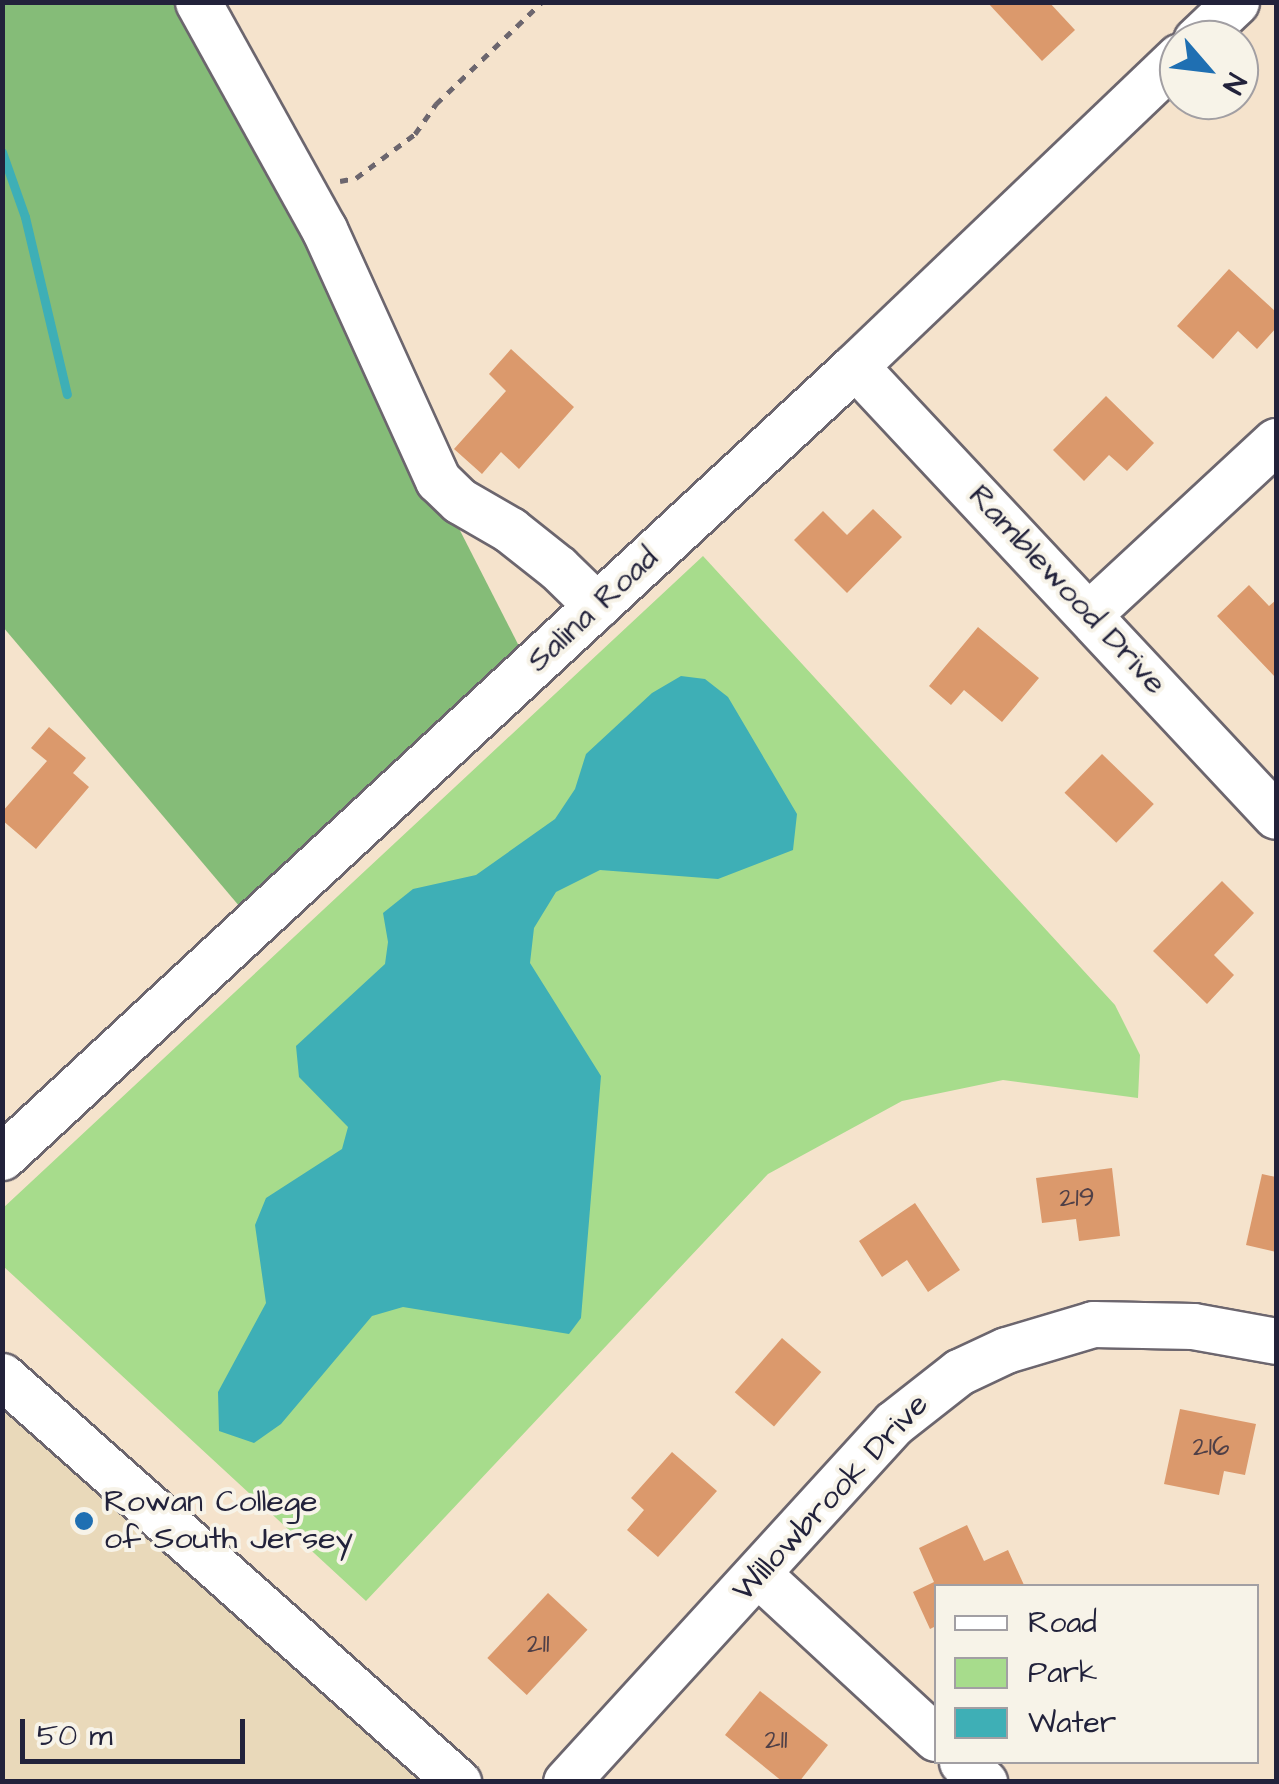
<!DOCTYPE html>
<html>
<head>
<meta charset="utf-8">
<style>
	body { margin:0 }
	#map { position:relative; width:1279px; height:1784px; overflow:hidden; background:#f5e3cc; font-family:"Architects Daughter",sans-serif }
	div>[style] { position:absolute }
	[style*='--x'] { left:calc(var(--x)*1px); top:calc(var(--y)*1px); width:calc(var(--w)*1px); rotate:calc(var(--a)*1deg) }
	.built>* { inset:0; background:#e9d9ba }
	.green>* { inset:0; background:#a7dc8c }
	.forest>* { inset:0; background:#85bc78 }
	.water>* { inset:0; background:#3eafb6 }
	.stream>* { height:9px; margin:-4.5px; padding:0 4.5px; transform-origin:4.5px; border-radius:4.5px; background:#3eafb6 }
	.building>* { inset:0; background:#db996c; transform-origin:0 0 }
	.path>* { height:5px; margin-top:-2.5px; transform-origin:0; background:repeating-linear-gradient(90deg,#6c666e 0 8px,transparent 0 16px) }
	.roads { filter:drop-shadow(2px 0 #6c666e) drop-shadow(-2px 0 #6c666e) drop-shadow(0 2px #6c666e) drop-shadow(0 -2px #6c666e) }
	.minor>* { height:45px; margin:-22.5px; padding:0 22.5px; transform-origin:22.5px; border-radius:22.5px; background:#fff }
	.dots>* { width:28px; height:28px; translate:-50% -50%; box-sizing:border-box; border:5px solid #f7f3e8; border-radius:50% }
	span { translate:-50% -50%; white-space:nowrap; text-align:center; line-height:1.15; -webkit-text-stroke:8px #f7f3e8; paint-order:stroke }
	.number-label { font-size:28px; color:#504047 }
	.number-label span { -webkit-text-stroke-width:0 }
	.street-label { font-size:32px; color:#22223b }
	.poi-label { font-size:32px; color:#22223b }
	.left { translate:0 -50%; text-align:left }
	.frame { position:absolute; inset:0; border:5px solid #22223b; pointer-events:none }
	.legend { position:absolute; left:934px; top:1584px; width:325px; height:180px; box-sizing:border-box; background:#f7f3e8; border:2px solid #a29fa3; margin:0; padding:12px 18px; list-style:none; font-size:30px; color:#22223b }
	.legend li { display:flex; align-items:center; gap:20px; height:50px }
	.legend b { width:50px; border:2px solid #a29fa3 }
	.north { position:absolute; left:1159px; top:20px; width:100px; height:100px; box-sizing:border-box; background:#f7f3e8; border:2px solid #a29fa3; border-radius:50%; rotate:118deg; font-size:28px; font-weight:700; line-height:40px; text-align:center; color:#22223b }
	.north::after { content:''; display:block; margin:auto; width:35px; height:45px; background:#1f6fb2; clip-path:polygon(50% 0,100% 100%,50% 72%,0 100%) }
	.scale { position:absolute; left:20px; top:1719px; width:225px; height:45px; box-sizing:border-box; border:5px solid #22223b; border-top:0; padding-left:12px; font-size:30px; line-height:35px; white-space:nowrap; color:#22223b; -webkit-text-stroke:8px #f7f3e8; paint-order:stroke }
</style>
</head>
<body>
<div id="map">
	<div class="built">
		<i style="clip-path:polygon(2px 1376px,453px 1781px,3px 1781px)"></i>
	</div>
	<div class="green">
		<i style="clip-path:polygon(703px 556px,1115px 1005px,1140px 1055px,1138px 1098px,1003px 1080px,902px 1101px,768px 1174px,366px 1601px,3px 1266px,2px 1209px)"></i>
	</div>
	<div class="forest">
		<i style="clip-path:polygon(2px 3px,191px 3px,524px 656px,251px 920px,3px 627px)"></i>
	</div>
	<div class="water">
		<i style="clip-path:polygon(681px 676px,705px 679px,728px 697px,797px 814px,793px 850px,718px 879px,600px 870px,556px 892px,534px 928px,530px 963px,601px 1076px,581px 1318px,569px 1334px,403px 1307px,372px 1316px,281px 1424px,254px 1443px,219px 1431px,218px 1392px,266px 1303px,255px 1225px,266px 1198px,342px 1149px,348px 1127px,299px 1077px,296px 1046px,385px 964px,388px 942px,383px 913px,413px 889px,476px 875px,555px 819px,575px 789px,586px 754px,652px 693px)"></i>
	</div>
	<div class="stream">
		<i style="--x:2;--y:152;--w:69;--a:70.5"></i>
		<i style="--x:25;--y:217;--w:182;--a:76.7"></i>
	</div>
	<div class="building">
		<i style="clip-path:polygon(987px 2px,1049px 2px,1075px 30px,1042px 61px)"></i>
		<i style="clip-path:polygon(1229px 269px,1276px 312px,1276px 328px,1257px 349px,1238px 331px,1213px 359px,1177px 326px)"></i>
		<i style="clip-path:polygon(511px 349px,574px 407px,519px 469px,501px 452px,482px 474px,454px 449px,506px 391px,489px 374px)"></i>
		<i style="clip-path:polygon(1106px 396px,1154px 443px,1127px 471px,1109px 455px,1084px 481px,1053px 450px)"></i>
		<i style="clip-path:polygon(873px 509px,902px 537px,847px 593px,794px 540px,823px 511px,847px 535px)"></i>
		<i style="clip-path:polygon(1249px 585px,1269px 606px,1276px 600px,1276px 678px,1217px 616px)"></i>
		<i style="clip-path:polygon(978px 627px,1039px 678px,1002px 722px,964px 690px,951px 705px,929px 686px)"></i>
		<i style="clip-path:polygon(49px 727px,86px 758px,73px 773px,89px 787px,36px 849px,2px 820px,2px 812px,47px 761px,31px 748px)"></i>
		<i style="left:1102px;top:754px;width:72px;height:54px;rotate:44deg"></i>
		<i style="clip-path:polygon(1222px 881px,1254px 913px,1214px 955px,1234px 975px,1207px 1004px,1153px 951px)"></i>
		<i style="clip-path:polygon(1112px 1168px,1120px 1236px,1079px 1241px,1076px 1219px,1042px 1223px,1036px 1178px)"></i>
		<i style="clip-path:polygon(1262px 1174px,1276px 1177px,1276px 1252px,1246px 1245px)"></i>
		<i style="clip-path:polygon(915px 1203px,960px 1270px,928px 1292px,907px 1260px,882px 1277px,859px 1241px)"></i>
		<i style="left:782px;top:1338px;width:52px;height:72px;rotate:41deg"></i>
		<i style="clip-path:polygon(1180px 1409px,1256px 1424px,1245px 1475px,1224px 1471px,1219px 1495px,1164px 1484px)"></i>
		<i style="clip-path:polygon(672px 1452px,717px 1491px,658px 1557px,627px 1530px,644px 1510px,631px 1498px)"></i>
		<i style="clip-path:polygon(967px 1525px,984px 1561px,1008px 1550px,1024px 1585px,936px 1586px,936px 1626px,930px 1629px,913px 1592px,934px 1582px,919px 1548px)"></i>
		<i style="left:548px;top:1593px;width:54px;height:89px;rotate:43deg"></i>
		<i style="clip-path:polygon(760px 1691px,828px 1745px,799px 1782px,783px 1782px,725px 1735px)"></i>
	</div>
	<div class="path">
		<i style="--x:340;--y:181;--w:16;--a:-11"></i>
		<i style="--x:356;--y:178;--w:74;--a:-36.7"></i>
		<i style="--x:415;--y:134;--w:37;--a:-55"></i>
		<i style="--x:436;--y:104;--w:147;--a:-43.9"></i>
	</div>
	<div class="roads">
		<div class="minor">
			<i style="--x:198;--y:2;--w:260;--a:61"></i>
			<i style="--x:324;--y:229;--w:276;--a:65.6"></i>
			<i style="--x:438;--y:480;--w:30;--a:44"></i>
			<i style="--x:460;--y:501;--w:58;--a:30.1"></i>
			<i style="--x:510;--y:530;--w:61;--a:38.4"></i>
			<i style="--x:558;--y:568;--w:54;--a:44.3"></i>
			<i style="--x:1196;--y:40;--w:55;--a:-43.5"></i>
			<i style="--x:855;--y:366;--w:616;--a:46.91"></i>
			<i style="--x:1090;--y:613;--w:253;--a:-42.8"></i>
			<i style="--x:2;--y:1157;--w:1163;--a:-42.84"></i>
			<i style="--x:855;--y:366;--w:448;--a:-43.7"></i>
			<i style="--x:2;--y:1376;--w:611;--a:41.68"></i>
			<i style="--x:758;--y:1574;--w:242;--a:42.7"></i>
			<i style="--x:962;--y:1762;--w:30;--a:42"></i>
			<i style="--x:566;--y:1782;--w:486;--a:-47.6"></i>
			<i style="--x:894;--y:1423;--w:83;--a:-38.1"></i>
			<i style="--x:959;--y:1372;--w:52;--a:-25.1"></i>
			<i style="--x:1006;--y:1350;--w:91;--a:-16.6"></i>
			<i style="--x:1093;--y:1324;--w:100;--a:1.1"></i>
			<i style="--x:1193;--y:1326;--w:84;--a:10.2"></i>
		</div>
	</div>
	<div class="dots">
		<i style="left:84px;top:1521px;background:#1f6fb2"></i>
	</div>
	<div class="number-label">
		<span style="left:1077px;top:1198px">219</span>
		<span style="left:1211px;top:1447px">216</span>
		<span style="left:538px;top:1644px">211</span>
		<span style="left:776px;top:1740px">211</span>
	</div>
	<div class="street-label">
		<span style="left:1067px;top:590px;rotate:47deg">Ramblewood Drive</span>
		<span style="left:593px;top:610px;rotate:-43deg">Salina Road</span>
		<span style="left:831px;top:1498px;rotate:-47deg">Willowbrook Drive</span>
	</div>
	<div class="poi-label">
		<span class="left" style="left:104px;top:1521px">Rowan College<br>of South Jersey</span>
	</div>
	<div class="frame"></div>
	<ul class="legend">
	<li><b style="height:12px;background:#fff"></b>Road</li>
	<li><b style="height:28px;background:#a7dc8c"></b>Park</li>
	<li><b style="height:28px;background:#3eafb6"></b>Water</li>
	</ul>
	<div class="north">N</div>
	<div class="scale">50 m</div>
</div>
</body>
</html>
